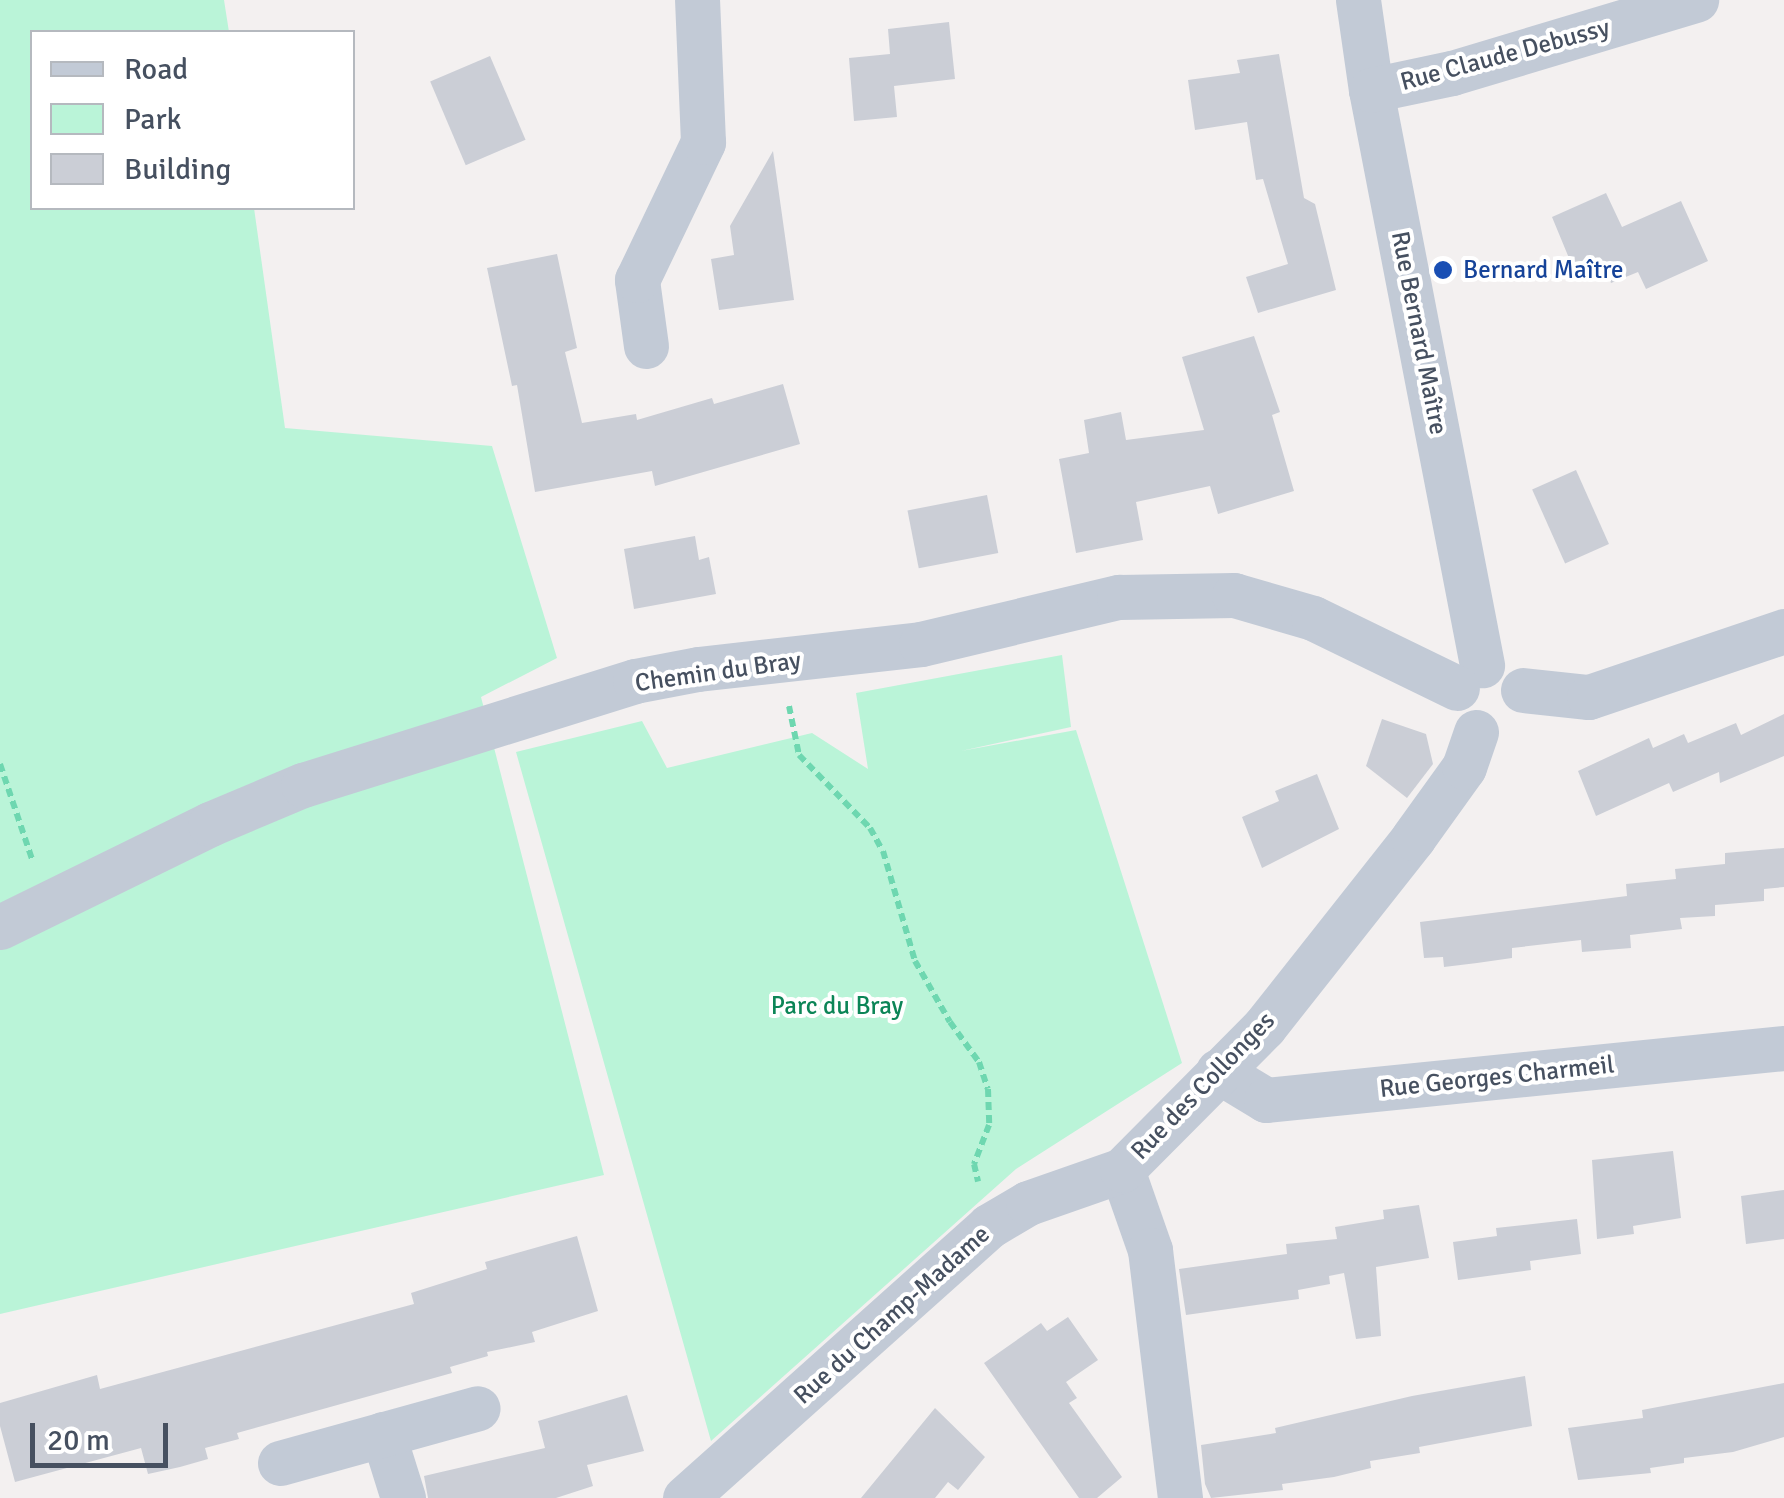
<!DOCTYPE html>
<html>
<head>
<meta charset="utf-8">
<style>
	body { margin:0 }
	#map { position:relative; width:1784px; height:1498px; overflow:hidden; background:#f3f0f0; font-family:Signika,sans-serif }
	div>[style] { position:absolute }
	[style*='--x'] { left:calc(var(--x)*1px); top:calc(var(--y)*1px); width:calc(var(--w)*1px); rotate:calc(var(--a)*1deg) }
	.green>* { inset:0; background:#baf4d8 }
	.building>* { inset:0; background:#cbced6; transform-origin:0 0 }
	.path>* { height:6px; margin-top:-3px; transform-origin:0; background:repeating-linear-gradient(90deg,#6ed7b0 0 8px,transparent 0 13px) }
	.minor>* { height:45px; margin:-22.5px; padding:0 22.5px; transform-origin:22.5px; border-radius:22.5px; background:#c2cad6 }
	.dots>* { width:28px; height:28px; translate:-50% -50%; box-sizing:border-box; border:5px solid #fff; border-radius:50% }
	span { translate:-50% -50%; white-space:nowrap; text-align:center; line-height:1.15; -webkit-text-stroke:8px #fff; paint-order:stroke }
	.street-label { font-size:25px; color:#465060 }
	.transit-label { font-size:25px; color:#164399 }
	.left { translate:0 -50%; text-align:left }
	.park-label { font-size:25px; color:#0c8557 }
	.legend { position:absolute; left:30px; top:30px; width:325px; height:180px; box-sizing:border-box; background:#fff; border:2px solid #b5b9bf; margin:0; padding:12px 18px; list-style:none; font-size:30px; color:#465060 }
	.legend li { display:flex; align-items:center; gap:20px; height:50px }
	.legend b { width:50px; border:2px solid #b5b9bf }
	.scale { position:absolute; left:30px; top:1423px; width:138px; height:45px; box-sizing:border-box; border:5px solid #465060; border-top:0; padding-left:12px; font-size:30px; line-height:35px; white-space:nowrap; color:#465060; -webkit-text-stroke:8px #fff; paint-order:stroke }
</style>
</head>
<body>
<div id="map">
	<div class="green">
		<i style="clip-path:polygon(0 0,224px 0,229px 32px,32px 32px,32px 208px,254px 208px,285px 428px,492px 446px,557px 658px,481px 697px,604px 1175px,0 1314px)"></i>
		<i style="clip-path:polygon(1062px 655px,1071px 727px,961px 751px,1076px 730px,1182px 1063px,1016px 1169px,711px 1441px,516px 752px,642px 721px,667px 768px,812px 733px,868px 769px,856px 693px)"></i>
	</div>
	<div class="building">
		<i style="clip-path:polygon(949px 22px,955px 79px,894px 86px,897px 117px,854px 121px,849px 58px,890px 54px,888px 29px)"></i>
		<i style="clip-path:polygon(1279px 54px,1304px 198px,1315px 204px,1336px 290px,1258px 313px,1246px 277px,1288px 264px,1263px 179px,1256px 180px,1247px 122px,1195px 130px,1188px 80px,1240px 73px,1237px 60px)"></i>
		<i style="left:490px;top:56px;width:91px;height:65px;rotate:67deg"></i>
		<i style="clip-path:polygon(773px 151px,794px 300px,719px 310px,711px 259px,734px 255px,730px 226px)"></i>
		<i style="clip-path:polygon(1606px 193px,1622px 227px,1681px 201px,1708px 261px,1646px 289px,1638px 272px,1611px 283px,1603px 263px,1576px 275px,1552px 217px)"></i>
		<i style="clip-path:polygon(557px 254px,577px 348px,565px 352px,582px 423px,636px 414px,637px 420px,712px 398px,714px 404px,783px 384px,800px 444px,655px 486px,652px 471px,535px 492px,517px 385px,512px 386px,487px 268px)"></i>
		<i style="clip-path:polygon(1254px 336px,1280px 412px,1272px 415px,1294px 491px,1218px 514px,1210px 486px,1136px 502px,1143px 540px,1076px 553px,1059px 459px,1089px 453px,1084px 420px,1121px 412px,1126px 440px,1204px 430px,1182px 357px)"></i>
		<i style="left:1576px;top:470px;width:81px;height:48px;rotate:66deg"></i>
		<i style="left:987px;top:495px;width:59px;height:81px;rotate:79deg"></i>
		<i style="clip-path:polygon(695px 536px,699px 560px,709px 557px,716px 594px,634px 609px,624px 549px)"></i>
		<i style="clip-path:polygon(1784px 714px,1784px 756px,1720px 783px,1719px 772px,1673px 792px,1669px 783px,1596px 816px,1578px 771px,1649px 738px,1653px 748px,1684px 734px,1688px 743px,1736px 723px,1741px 735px)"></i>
		<i style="clip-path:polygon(1382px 719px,1426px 734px,1433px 764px,1407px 798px,1366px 766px)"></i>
		<i style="clip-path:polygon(1317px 774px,1339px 829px,1262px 868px,1242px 817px,1279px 801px,1275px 791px)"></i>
		<i style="clip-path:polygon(1784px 848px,1784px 887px,1764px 889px,1764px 901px,1715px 905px,1715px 916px,1680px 918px,1682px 929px,1630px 935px,1631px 948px,1582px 952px,1581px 940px,1512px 948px,1512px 958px,1477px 963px,1444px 967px,1443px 957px,1424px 958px,1420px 922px,1627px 896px,1626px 884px,1676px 879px,1675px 869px,1725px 864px,1725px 853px)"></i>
		<i style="clip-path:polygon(1673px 1151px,1681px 1218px,1633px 1226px,1634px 1234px,1597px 1239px,1592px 1160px)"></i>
		<i style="clip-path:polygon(1784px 1190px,1784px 1239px,1746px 1244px,1741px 1196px)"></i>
		<i style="clip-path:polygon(1419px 1205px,1429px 1258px,1376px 1267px,1381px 1336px,1356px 1339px,1344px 1273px,1329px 1276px,1330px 1284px,1298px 1290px,1299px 1299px,1186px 1315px,1179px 1269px,1287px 1254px,1286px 1244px,1337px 1239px,1335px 1227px,1384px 1219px,1383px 1210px)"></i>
		<i style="clip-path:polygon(1577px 1219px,1581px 1254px,1530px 1261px,1531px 1270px,1458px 1280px,1453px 1242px,1497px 1236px,1496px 1228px)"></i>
		<i style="clip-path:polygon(577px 1236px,598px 1311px,532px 1332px,535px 1342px,487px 1352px,488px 1356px,450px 1367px,452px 1373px,237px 1433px,239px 1439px,205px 1448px,208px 1459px,180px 1467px,148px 1474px,141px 1448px,15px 1482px,0 1426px,0 1403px,97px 1375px,100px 1389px,414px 1304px,411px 1293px,487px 1269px,485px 1262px)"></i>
		<i style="clip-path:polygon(1068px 1317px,1098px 1360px,1066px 1382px,1077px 1398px,1069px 1403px,1122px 1477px,1097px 1498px,1079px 1498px,984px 1363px,1041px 1323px,1047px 1331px)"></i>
		<i style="clip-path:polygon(1525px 1376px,1532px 1426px,1419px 1447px,1420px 1453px,1370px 1461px,1371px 1468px,1334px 1477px,1282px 1484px,1283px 1490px,1211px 1498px,1205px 1484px,1201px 1445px,1276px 1433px,1275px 1428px,1412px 1396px)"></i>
		<i style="clip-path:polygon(1784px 1383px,1784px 1437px,1733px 1452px,1684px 1458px,1684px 1463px,1650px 1468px,1651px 1473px,1578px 1480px,1568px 1428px,1643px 1418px,1642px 1410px)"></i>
		<i style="clip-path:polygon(627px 1395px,644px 1451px,587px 1465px,593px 1486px,556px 1498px,428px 1498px,424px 1476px,545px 1448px,538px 1421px)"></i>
		<i style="clip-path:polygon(935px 1408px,985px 1457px,958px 1490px,948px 1482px,935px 1498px,861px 1498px)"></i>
	</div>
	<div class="path">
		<i style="--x:789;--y:706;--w:50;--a:78.5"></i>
		<i style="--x:799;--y:755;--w:102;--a:45.8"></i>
		<i style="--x:870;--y:828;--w:26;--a:61"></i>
		<i style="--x:883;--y:851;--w:115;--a:73.8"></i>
		<i style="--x:915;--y:961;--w:70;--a:60.2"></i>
		<i style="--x:950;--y:1022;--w:49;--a:54.1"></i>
		<i style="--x:979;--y:1062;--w:28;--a:72"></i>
		<i style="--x:988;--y:1089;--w:36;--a:88"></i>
		<i style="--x:989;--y:1125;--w:42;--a:111"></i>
		<i style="--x:974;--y:1164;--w:18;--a:77"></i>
		<i style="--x:0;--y:764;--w:103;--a:71.4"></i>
	</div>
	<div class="minor">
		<i style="--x:1358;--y:0;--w:91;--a:81.8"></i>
		<i style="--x:1371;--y:90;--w:586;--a:79.07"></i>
		<i style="--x:1371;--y:90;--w:83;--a:-11.9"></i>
		<i style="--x:1452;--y:73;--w:255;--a:-16.7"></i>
		<i style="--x:646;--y:346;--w:67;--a:-97.8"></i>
		<i style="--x:637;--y:280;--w:153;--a:-64.4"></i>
		<i style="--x:703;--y:142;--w:142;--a:-92.4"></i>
		<i style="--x:1523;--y:690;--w:66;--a:6.1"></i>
		<i style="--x:1589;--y:697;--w:206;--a:-18.7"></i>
		<i style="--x:0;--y:927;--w:234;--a:-26.1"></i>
		<i style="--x:210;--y:824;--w:101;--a:-22.8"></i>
		<i style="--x:303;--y:785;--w:348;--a:-17.4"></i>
		<i style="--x:635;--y:681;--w:64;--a:-10.8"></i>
		<i style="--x:698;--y:669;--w:224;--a:-6.4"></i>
		<i style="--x:921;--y:644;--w:204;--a:-13.4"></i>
		<i style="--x:1119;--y:597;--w:115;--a:-1"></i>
		<i style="--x:1234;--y:595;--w:82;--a:16.2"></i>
		<i style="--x:1313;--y:618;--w:160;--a:25.9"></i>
		<i style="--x:1218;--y:1071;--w:56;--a:31.1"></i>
		<i style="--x:1266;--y:1100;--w:521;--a:-5.73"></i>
		<i style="--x:1122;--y:1170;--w:85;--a:70.7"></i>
		<i style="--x:1150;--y:1250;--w:250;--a:83.1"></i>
		<i style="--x:383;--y:1434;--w:67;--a:72.6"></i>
		<i style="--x:280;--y:1463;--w:205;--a:-15.5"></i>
		<i style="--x:685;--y:1498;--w:408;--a:-41.8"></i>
		<i style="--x:989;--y:1226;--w:45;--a:-30.5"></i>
		<i style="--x:1028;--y:1203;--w:100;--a:-19.3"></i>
		<i style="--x:1122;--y:1170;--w:202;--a:-45.2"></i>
		<i style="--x:1264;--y:1027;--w:241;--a:-51.7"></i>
		<i style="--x:1413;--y:838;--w:87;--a:-54.3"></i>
		<i style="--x:1464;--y:767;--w:37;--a:-71"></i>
	</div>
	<div class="dots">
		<i style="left:1443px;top:270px;background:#1a4fb4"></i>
	</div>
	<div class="street-label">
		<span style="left:1505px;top:55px;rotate:-15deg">Rue Claude Debussy</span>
		<span style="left:1419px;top:333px;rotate:79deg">Rue Bernard Maître</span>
		<span style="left:718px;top:672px;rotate:-8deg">Chemin du Bray</span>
		<span style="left:1497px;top:1077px;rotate:-6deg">Rue Georges Charmeil</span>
		<span style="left:1203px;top:1086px;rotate:-46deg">Rue des Collonges</span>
		<span style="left:892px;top:1315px;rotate:-42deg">Rue du Champ-Madame</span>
	</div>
	<div class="transit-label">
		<span class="left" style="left:1463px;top:270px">Bernard Maître</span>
	</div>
	<div class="park-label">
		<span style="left:837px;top:1006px">Parc du Bray</span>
	</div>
	<ul class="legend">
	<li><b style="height:12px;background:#c2cad6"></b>Road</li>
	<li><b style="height:28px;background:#baf4d8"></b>Park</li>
	<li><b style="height:28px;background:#cbced6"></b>Building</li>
	</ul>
	<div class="scale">20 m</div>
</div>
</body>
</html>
